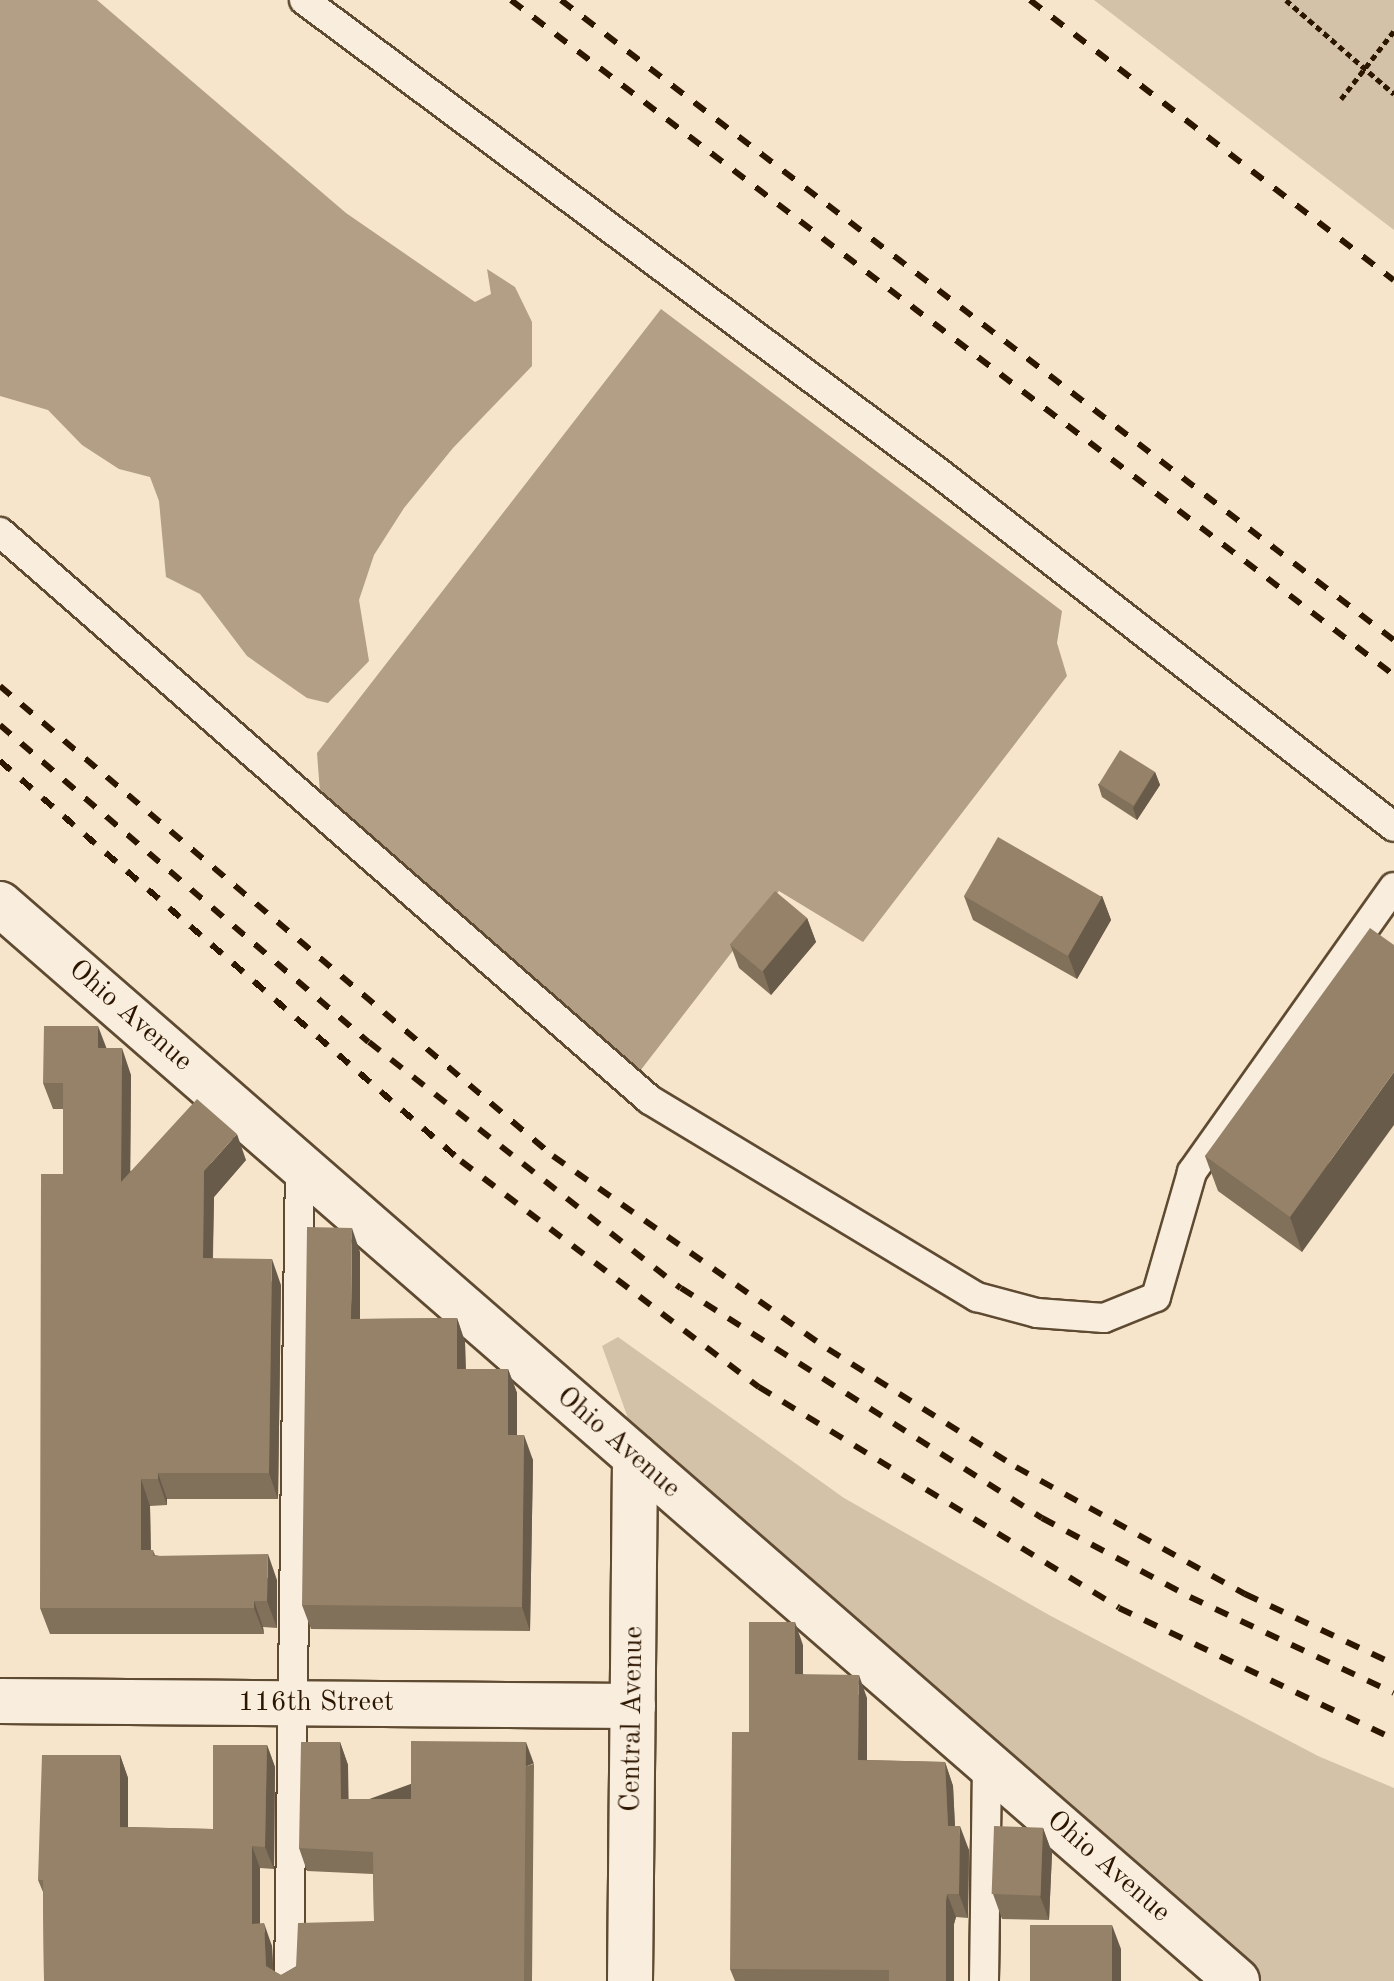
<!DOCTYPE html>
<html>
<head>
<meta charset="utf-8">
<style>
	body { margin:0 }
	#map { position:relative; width:1394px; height:1981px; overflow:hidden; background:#f6e5ca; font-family:"Old Standard TT",serif }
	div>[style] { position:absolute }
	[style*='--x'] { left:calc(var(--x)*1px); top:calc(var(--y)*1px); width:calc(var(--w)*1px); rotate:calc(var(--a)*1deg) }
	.green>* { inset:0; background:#d4c2a8 }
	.water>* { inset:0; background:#b29f85 }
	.path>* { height:5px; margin-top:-2.5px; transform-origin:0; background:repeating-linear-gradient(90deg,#2d1600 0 6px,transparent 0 10px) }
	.roads { filter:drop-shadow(2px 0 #5f4a32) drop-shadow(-2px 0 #5f4a32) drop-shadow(0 2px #5f4a32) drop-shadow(0 -2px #5f4a32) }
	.lane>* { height:28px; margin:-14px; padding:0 14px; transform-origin:14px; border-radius:14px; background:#f9eedd }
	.street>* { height:44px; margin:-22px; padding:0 22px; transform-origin:22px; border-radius:22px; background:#f9eedd }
	.rail>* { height:6px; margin-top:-3px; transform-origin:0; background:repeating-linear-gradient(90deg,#2d1600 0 14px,transparent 0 28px) }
	.wall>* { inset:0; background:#81705a }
	.shaded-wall>* { inset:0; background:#695b4a; transform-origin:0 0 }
	.building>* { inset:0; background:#968269; transform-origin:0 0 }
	span { translate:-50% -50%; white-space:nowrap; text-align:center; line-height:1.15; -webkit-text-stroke:6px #f9eedd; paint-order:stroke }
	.street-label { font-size:28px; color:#2d1600 }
</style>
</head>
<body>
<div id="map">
	<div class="green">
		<i style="clip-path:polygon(1094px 0,1394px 0,1394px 230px)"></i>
		<i style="clip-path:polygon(618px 1337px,844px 1498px,1049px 1615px,1318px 1756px,1394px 1788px,1394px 1981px,1258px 1981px,634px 1435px,602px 1346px)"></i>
	</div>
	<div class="water">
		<i style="clip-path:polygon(0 0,97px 0,346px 213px,475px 302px,491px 294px,487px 269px,515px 287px,532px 322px,532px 366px,453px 448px,404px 508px,374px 555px,359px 600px,369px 661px,328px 703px,307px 698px,247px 656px,200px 594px,166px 577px,159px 501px,150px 477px,119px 469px,82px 445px,48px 410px,0 396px)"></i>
		<i style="clip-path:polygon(661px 309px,1062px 611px,1057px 643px,1067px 676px,863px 942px,779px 891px,640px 1071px,320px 792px,317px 753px)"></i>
	</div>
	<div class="path">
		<i style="--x:1286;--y:0;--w:143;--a:41"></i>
		<i style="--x:1341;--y:99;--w:86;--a:-52.1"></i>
	</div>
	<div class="roads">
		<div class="lane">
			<i style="--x:304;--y:0;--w:792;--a:36.68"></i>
			<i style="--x:939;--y:473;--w:576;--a:37.88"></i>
			<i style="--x:0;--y:532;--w:863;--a:41.15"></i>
			<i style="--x:650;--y:1100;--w:382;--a:31.1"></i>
			<i style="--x:977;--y:1297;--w:62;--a:14.9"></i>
			<i style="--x:1037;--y:1313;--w:67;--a:4.3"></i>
			<i style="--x:1104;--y:1318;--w:56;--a:-22"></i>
			<i style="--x:1156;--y:1297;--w:130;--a:-73.9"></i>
			<i style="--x:1192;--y:1172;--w:349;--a:-54.7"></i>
			<i style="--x:289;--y:1981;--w:819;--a:-89.23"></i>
			<i style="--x:984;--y:1981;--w:220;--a:-89.2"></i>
		</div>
		<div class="street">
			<i style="--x:0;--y:904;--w:1640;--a:41.04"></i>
			<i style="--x:0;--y:1701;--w:633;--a:0.45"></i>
			<i style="--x:630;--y:1981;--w:524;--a:-89.45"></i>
		</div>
	</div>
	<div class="rail">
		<i style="--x:511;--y:0;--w:1111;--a:37.4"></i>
		<i style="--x:561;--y:0;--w:1050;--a:37.54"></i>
		<i style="--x:1030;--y:0;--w:459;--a:37.6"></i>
		<i style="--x:0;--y:686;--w:726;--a:40.36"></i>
		<i style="--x:553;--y:1156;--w:336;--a:35.1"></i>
		<i style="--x:828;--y:1349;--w:222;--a:32.1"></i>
		<i style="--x:1016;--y:1467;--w:262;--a:29"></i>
		<i style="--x:1245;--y:1594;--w:165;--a:25.2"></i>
		<i style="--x:0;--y:725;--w:486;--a:40.7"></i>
		<i style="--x:369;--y:1042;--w:397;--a:38.3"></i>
		<i style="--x:681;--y:1288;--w:428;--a:32.5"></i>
		<i style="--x:1042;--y:1518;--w:168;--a:28.1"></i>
		<i style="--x:1190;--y:1597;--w:225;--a:25.2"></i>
		<i style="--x:0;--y:761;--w:610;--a:40.95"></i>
		<i style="--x:461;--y:1161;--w:374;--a:37.2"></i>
		<i style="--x:759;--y:1387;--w:422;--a:31.5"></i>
		<i style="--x:1119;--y:1608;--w:305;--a:25.5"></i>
	</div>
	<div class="wall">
		<i style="clip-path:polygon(1155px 772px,1160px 785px,1137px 820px,1102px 797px,1098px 784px)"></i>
		<i style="clip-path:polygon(964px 896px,1102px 896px,1111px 920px,1077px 979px,973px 920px)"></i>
		<i style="clip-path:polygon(807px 918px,816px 942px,771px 995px,739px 968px,730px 944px)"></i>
		<i style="clip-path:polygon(1394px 945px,1302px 1252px,1218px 1191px,1205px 1156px)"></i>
		<i style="clip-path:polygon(106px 1048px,131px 1075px,130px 1171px,246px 1160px,214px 1197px,213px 1258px,281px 1285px,278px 1499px,167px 1499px,167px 1505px,150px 1506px,151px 1550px,153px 1550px,155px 1555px,277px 1580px,277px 1628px,263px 1627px,264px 1634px,50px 1634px,40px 1608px,63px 1174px,63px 1109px,53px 1109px,43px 1083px)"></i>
		<i style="clip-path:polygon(360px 1252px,360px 1319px,457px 1318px,465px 1342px,466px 1369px,508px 1369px,517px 1393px,517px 1435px,533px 1460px,530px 1631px,311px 1629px,302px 1605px)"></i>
		<i style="clip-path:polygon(803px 1645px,803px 1674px,867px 1698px,867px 1760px,945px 1762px,953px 1786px,955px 1826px,969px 1850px,968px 1918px,956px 1917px,954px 1924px,954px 1981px,735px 1981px,730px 1969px)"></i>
		<i style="clip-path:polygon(340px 1742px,348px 1765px,348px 1799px,411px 1799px,534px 1764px,532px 1981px,44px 1981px,43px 1892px,38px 1880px,120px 1755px,128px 1778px,128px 1827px,213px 1829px,267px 1745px,275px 1767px,274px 1869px,260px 1868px,260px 1924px,272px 1946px,273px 1971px,281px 1975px,374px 1921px,373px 1874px,307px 1871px,299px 1848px)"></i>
		<i style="clip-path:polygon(1043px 1828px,1052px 1853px,1049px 1920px,1002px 1919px,993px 1894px)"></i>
	</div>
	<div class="shaded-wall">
		<i style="clip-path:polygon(1155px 772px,1160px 785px,1137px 820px,1133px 808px)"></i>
		<i style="clip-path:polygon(1102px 896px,1111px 920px,1077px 979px,1068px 955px)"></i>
		<i style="clip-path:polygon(807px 918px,816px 942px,771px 995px,763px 971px)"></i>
		<i style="clip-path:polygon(98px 1026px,108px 1052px,98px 1048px)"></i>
		<i style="clip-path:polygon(122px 1048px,131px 1075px,130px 1208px,121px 1182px)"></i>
		<i style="clip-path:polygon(1394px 1072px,1394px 1125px,1302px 1252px,1290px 1217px)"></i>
		<i style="clip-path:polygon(237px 1134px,246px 1160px,214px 1197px,212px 1284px,203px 1258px,204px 1171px)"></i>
		<i style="clip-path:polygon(352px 1228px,360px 1252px,360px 1343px,351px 1319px)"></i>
		<i style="clip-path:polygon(272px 1259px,281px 1285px,278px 1499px,269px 1473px)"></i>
		<i style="clip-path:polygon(457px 1318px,465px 1342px,466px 1393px,457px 1369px)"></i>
		<i style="clip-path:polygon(508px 1369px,517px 1393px,517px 1460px,508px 1435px)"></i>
		<i style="clip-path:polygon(524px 1435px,533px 1460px,530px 1631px,522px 1607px)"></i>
		<i style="clip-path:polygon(158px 1473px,167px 1499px,167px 1505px,158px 1479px)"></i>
		<i style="clip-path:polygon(141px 1479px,150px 1506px,151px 1576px,141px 1550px)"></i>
		<i style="clip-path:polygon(268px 1554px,277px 1580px,277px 1628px,267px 1601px)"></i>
		<i style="clip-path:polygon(254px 1601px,263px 1627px,264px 1634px,254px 1608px)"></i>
		<i style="clip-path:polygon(795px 1622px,803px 1645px,803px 1698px,795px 1674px)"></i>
		<i style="clip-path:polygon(859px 1675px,867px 1698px,867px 1783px,858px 1760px)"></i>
		<i style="clip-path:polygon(340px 1742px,348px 1765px,349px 1822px,341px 1799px)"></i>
		<i style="left:526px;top:1742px;width:23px;height:239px;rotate:70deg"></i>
		<i style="clip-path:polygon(267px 1745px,275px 1767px,274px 1869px,265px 1847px)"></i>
		<i style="clip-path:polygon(120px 1755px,128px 1778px,128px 1849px,120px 1827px)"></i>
		<i style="clip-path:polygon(945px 1762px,953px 1786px,956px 1849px,948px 1826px)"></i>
		<i style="clip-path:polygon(960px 1826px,969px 1850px,968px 1918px,959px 1894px)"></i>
		<i style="clip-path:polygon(1043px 1828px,1052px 1853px,1049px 1920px,1040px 1896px)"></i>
		<i style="clip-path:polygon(252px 1846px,260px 1868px,260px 1946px,252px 1924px)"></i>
		<i style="clip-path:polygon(947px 1894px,956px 1917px,954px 1924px,954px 1981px,946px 1981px,946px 1901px)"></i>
		<i style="clip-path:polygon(264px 1923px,272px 1946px,274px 1981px,266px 1966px)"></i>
		<i style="clip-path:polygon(1112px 1925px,1121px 1949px,1121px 1981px,1112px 1981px)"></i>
	</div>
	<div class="building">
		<i style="left:1120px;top:750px;width:41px;height:40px;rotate:32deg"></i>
		<i style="left:998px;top:837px;width:120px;height:68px;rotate:30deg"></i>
		<i style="left:775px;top:891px;width:42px;height:70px;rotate:40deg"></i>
		<i style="clip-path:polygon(1370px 928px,1394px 945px,1394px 1072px,1290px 1217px,1205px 1156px)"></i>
		<i style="clip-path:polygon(44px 1026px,98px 1026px,98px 1048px,122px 1048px,121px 1182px,197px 1099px,237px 1134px,204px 1171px,203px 1258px,272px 1259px,269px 1473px,158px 1473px,158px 1479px,141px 1479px,141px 1550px,153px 1550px,153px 1556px,268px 1554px,267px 1601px,254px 1601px,254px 1608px,40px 1608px,41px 1174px,63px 1174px,63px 1083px,43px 1083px)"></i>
		<i style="clip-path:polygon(307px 1227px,352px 1228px,351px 1319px,457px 1318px,457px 1369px,508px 1369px,508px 1435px,524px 1435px,522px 1607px,302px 1605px)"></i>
		<i style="clip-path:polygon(749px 1622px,795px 1622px,795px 1674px,859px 1675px,858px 1760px,945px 1762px,948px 1826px,960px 1826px,959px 1894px,947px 1894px,946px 1901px,946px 1981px,889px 1981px,889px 1970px,730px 1969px,732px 1732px,749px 1732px)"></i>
		<i style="clip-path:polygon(411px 1741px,526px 1742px,524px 1981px,44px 1981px,43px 1880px,38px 1880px,42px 1755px,120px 1755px,120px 1827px,213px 1829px,213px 1745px,267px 1745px,265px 1847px,252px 1846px,252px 1924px,264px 1923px,266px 1966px,281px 1975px,296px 1967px,298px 1923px,374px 1921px,373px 1852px,299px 1848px,301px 1742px,340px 1742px,341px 1799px,411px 1799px)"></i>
		<i style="left:994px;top:1826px;width:49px;height:68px;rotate:2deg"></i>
		<i style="left:1030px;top:1925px;width:82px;height:56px"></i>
	</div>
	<div class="street-label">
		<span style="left:130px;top:1016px;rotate:41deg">Ohio Avenue</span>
		<span style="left:618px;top:1443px;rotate:41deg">Ohio Avenue</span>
		<span style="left:316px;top:1703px">116th Street</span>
		<span style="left:633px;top:1719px;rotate:-89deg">Central Avenue</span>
		<span style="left:1108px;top:1867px;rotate:41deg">Ohio Avenue</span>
	</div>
</div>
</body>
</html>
